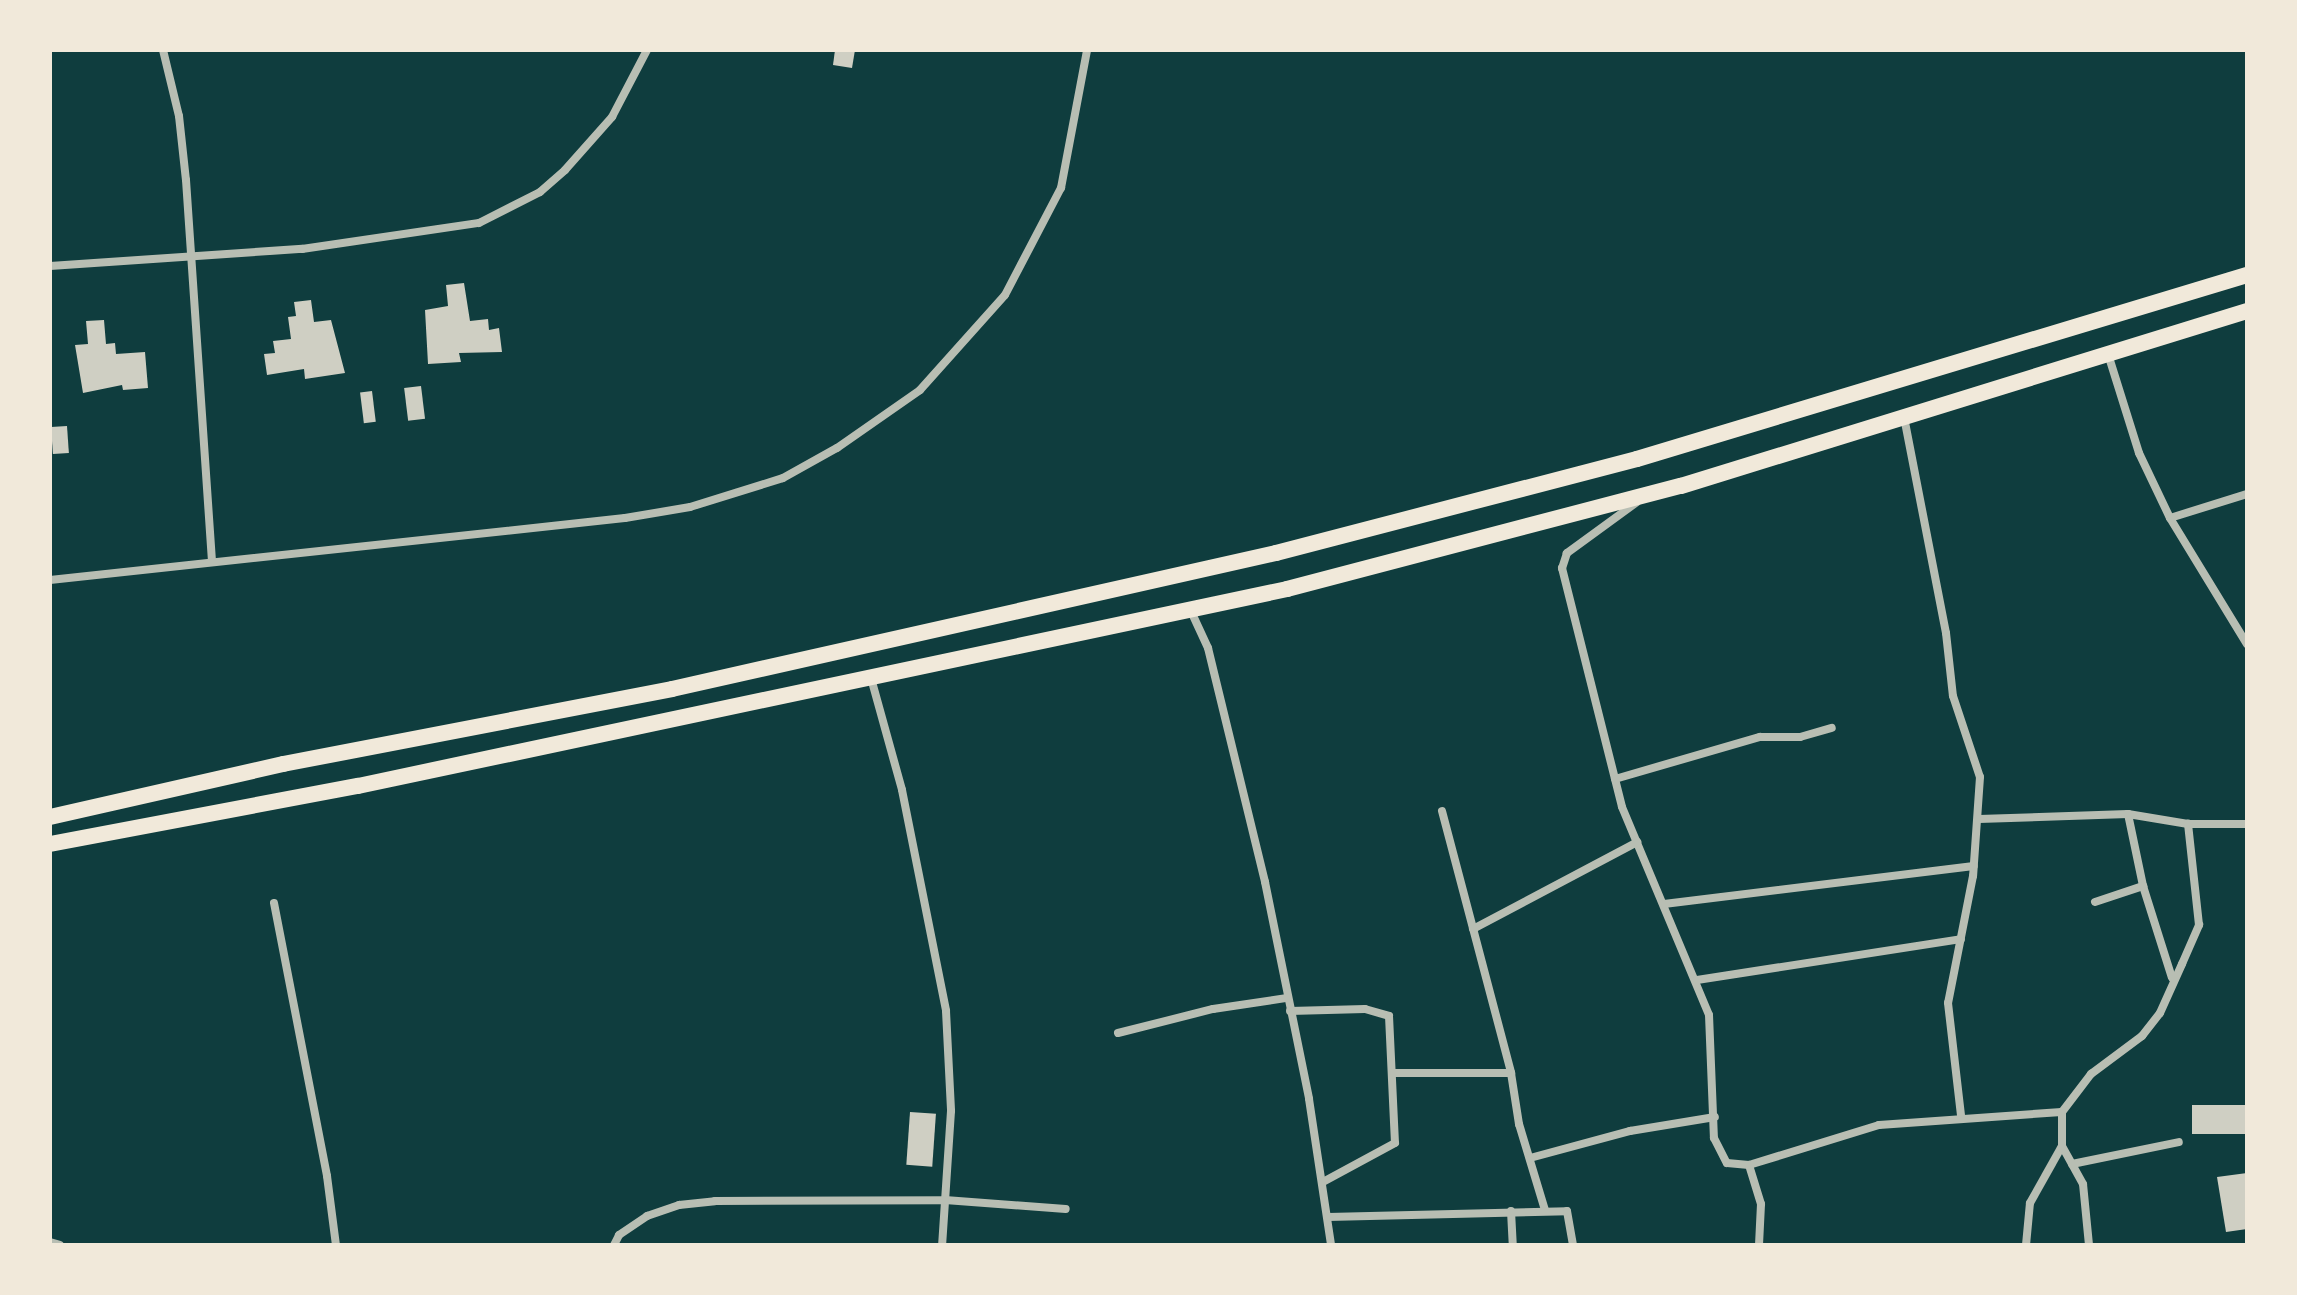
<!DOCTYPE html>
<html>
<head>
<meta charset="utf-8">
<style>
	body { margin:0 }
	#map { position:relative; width:2297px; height:1295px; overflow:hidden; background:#0f3d3e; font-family:Karla,sans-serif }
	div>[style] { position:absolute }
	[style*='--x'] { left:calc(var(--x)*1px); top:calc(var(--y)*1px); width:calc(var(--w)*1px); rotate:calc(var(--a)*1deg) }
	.building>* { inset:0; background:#cfcfc3; transform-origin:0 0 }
	.minor>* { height:8px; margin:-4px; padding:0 4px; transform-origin:4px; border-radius:4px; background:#b8beb3 }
	.primary>* { height:16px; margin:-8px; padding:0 8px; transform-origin:8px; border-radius:8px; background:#f1e9da }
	span { translate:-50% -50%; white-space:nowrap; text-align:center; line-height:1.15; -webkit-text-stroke:6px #f1e9da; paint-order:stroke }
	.frame { position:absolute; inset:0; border:52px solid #f1e9da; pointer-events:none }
</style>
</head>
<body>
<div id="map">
	<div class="building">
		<i style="clip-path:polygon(835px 50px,855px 50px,852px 68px,833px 65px)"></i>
		<i style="clip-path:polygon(464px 283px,470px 321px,488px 319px,489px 330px,499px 328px,502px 352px,459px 353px,461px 362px,428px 364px,425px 310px,448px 306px,446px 285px)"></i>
		<i style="clip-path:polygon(311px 300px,314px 322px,331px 320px,345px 373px,305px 379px,304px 369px,267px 375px,264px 354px,275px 353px,273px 341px,291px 339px,288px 317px,296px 316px,294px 302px)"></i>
		<i style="clip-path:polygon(104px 320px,106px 344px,115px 343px,116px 354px,145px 352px,148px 388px,123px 390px,122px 385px,83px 393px,75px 345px,88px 344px,86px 321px)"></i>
		<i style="left:421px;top:386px;width:33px;height:17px;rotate:83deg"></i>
		<i style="left:372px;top:391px;width:31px;height:12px;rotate:83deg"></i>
		<i style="left:67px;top:426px;width:27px;height:16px;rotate:86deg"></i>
		<i style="left:2247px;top:1105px;width:29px;height:55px;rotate:90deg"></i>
		<i style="left:910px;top:1112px;width:26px;height:53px;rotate:4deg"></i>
		<i style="clip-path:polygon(2247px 1173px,2247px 1229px,2226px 1232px,2217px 1177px)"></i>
	</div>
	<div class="minor">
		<i style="--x:163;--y:50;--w:68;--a:76.4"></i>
		<i style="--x:179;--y:116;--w:64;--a:83.8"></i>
		<i style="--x:186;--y:180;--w:383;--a:86.1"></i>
		<i style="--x:50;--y:266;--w:253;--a:-3.9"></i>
		<i style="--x:302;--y:249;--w:179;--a:-8.4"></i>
		<i style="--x:479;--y:223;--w:68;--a:-26.9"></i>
		<i style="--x:540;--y:192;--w:33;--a:-41"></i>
		<i style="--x:565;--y:170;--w:71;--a:-48.4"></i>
		<i style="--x:612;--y:117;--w:76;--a:-62.4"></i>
		<i style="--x:2108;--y:354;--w:104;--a:72.6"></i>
		<i style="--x:2139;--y:453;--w:72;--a:64.5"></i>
		<i style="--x:2170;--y:518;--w:148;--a:58.6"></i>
		<i style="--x:1904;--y:417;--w:220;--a:79"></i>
		<i style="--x:1946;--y:633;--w:63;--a:83.7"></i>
		<i style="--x:1953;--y:696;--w:85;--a:71.6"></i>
		<i style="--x:1980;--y:777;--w:99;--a:94"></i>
		<i style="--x:1973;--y:876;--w:129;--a:101.1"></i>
		<i style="--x:1948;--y:1003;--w:114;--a:83.4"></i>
		<i style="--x:1637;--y:502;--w:87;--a:143.9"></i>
		<i style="--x:1567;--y:553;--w:16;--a:108"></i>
		<i style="--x:1562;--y:568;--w:246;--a:75.9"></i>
		<i style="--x:1622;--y:807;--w:225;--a:67.3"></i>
		<i style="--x:1709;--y:1015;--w:123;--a:87.7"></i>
		<i style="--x:1714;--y:1138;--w:28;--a:63"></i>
		<i style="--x:1727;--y:1163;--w:22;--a:5"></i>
		<i style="--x:2170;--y:518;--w:81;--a:-17.3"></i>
		<i style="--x:50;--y:580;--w:578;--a:-6.15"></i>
		<i style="--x:625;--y:518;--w:66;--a:-9.6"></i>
		<i style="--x:690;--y:507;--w:97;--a:-17.3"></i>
		<i style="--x:783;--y:478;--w:62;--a:-29.1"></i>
		<i style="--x:837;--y:448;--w:101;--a:-34.9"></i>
		<i style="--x:920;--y:390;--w:127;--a:-48.2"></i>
		<i style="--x:1005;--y:295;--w:121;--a:-62.4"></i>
		<i style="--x:1061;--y:188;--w:140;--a:-79.3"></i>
		<i style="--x:1190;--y:609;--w:43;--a:65.2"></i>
		<i style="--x:1208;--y:648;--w:241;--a:76.3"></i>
		<i style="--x:1265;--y:882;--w:221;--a:78.5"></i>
		<i style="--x:1309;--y:1099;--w:148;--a:81.4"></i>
		<i style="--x:871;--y:678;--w:116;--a:74.5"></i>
		<i style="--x:902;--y:790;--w:225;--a:78.7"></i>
		<i style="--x:946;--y:1011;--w:100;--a:87.1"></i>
		<i style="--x:951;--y:1111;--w:134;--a:93.8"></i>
		<i style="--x:1615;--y:779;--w:151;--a:-16.2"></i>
		<i style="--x:1760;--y:737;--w:40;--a:0"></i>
		<i style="--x:1800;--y:737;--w:33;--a:-16"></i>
		<i style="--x:1442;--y:811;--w:271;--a:75.2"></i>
		<i style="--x:1511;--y:1073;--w:52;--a:81.1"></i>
		<i style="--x:1519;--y:1124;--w:90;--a:73.2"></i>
		<i style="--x:2128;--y:814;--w:74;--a:78.2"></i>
		<i style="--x:2143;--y:886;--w:96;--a:72.5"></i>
		<i style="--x:1979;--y:819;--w:149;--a:-1.9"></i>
		<i style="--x:2128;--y:814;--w:61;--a:9.5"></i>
		<i style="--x:2188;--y:824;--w:59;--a:0"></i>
		<i style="--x:2095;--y:902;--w:51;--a:-18.4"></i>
		<i style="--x:274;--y:903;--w:278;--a:79"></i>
		<i style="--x:327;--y:1176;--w:70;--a:82.6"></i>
		<i style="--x:1664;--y:904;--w:312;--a:-7"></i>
		<i style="--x:1473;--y:929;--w:186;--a:-27.9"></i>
		<i style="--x:1697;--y:980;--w:267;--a:-8.8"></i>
		<i style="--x:1290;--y:1011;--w:75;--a:-1.5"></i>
		<i style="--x:1365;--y:1009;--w:25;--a:16"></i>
		<i style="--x:1389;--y:1016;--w:127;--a:87.3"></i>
		<i style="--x:1395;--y:1143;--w:82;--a:151.6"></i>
		<i style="--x:1118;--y:1033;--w:98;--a:-14.2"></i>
		<i style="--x:1213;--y:1009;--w:75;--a:-8.5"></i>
		<i style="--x:1394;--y:1073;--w:117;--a:0"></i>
		<i style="--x:1530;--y:1158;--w:104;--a:-15.1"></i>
		<i style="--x:1630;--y:1131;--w:86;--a:-9.4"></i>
		<i style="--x:2072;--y:1164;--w:109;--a:-11.6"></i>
		<i style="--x:1511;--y:1211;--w:34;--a:87"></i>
		<i style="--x:1328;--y:1217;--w:239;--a:-1.4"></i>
		<i style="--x:1567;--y:1211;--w:35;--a:80"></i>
		<i style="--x:50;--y:1242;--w:10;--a:17"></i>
		<i style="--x:614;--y:1245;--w:11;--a:-63"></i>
		<i style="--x:619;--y:1235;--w:34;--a:-34"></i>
		<i style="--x:647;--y:1216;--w:34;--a:-19"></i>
		<i style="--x:679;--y:1205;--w:36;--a:-6"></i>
		<i style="--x:715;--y:1201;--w:230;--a:-0.2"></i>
		<i style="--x:945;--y:1200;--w:121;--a:4.3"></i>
		<i style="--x:1759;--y:1245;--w:41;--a:-87.2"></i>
		<i style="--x:1761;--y:1204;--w:41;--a:-107.1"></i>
		<i style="--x:1749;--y:1165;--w:136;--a:-17.1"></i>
		<i style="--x:1879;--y:1125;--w:183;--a:-4.1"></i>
		<i style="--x:2026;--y:1245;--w:42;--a:-84.6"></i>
		<i style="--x:2030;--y:1203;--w:65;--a:-60.7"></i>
		<i style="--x:2089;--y:1245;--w:61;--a:-95.6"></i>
		<i style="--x:2083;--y:1184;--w:43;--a:-118.9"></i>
		<i style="--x:2062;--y:1146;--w:34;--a:-90"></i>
		<i style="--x:2062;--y:1112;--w:48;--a:-52.7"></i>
		<i style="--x:2091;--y:1074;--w:64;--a:-36.7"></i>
		<i style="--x:2142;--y:1036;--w:29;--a:-52"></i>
		<i style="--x:2160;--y:1013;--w:54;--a:-65.8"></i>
		<i style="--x:2182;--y:964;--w:43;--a:-66.4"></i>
		<i style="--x:2199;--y:925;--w:102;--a:-96.2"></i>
	</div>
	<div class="primary">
		<i style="--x:50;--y:817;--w:239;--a:-12.8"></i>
		<i style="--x:283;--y:764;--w:396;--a:-10.9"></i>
		<i style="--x:672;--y:689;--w:619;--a:-12.69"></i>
		<i style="--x:1276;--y:553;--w:373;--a:-14.6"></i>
		<i style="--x:1637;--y:459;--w:637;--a:-16.79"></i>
		<i style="--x:50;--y:844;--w:313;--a:-10.7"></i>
		<i style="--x:358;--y:786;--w:950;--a:-11.97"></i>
		<i style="--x:1287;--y:589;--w:407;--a:-14.7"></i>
		<i style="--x:1681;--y:486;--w:592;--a:-17.18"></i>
	</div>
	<div class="frame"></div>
</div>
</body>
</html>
